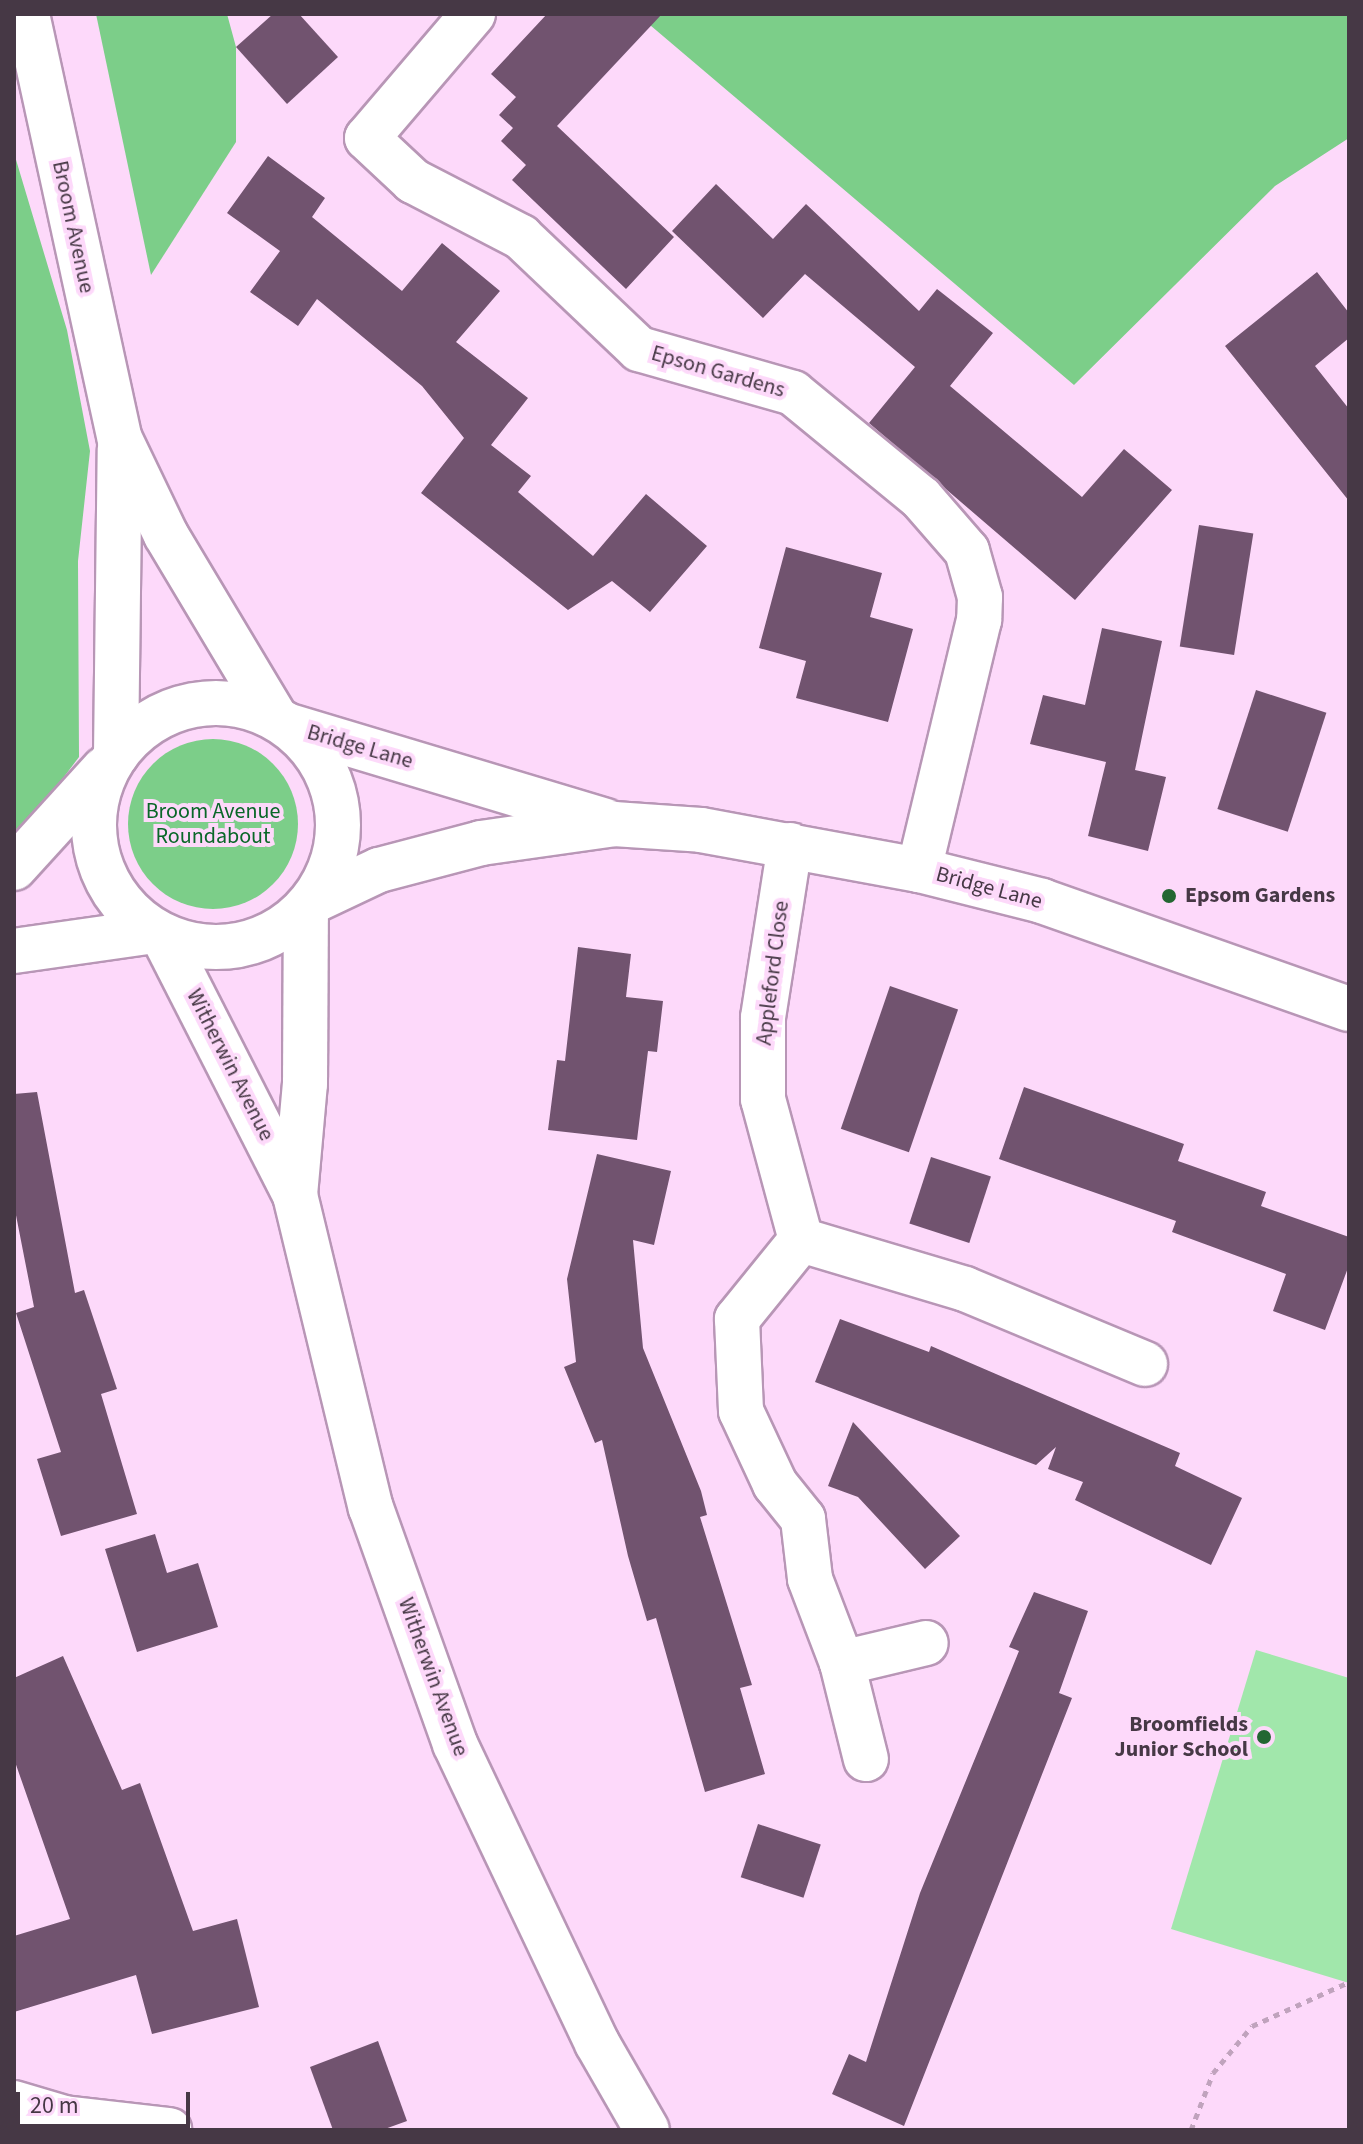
<!DOCTYPE html>
<html>
<head>
<meta charset="utf-8">
<style>
	body { margin:0 }
	#map { position:relative; width:1363px; height:2144px; overflow:hidden; background:#fdd9fa; font-family:"Source Sans 3",sans-serif }
	div>[style] { position:absolute }
	[style*='--x'] { left:calc(var(--x)*1px); top:calc(var(--y)*1px); width:calc(var(--w)*1px); rotate:calc(var(--a)*1deg) }
	.green>* { inset:0; background:#a1e7ab }
	.forest>* { inset:0; background:#7cce89 }
	.round { border-radius:50% }
	.building>* { inset:0; background:#71536f; transform-origin:0 0 }
	.path>* { height:5px; margin-top:-2.5px; transform-origin:0; background:repeating-linear-gradient(90deg,#c0a3bd 0 6px,transparent 0 12px) }
	.roads { filter:drop-shadow(2px 0 #b896b6) drop-shadow(-2px 0 #b896b6) drop-shadow(0 2px #b896b6) drop-shadow(0 -2px #b896b6) }
	.minor>* { height:44px; margin:-22px; padding:0 22px; transform-origin:22px; border-radius:22px; background:#fff }
	.minor>.ring { margin:-22px; padding:0; box-sizing:content-box; background:none; border:44px solid #fff; border-radius:50% }
	.dots>* { width:22px; height:22px; translate:-50% -50%; box-sizing:border-box; border:4px solid #fdd9fa; border-radius:50% }
	span { translate:-50% -50%; white-space:nowrap; text-align:center; line-height:1.15; -webkit-text-stroke:8px #fdd9fa; paint-order:stroke }
	.street-label { font-size:22px; color:#463845 }
	.park-label { font-size:22px; color:#096728 }
	.poi-label { font-size:22px; color:#463845; font-weight:700 }
	.left { translate:0 -50%; text-align:left }
	.right { translate:-100% -50%; text-align:right }
	.frame { position:absolute; inset:0; border:16px solid #463845; pointer-events:none }
	.scale { position:absolute; left:16px; top:2092px; width:174px; height:36px; box-sizing:border-box; border:4px solid #463845; border-top:0; padding-left:10px; font-size:24px; line-height:28px; white-space:nowrap; color:#463845; -webkit-text-stroke:6px #fdd9fa; paint-order:stroke }
</style>
</head>
<body>
<div id="map">
	<div class="green">
		<i style="clip-path:polygon(1256px 1650px,1349px 1678px,1349px 1983px,1171px 1929px)"></i>
	</div>
	<div class="forest">
		<i style="clip-path:polygon(96px 14px,227px 14px,236px 47px,236px 142px,151px 275px)"></i>
		<i style="clip-path:polygon(637px 14px,1349px 14px,1349px 138px,1275px 186px,1074px 385px)"></i>
		<i style="clip-path:polygon(14px 153px,67px 330px,90px 451px,78px 561px,79px 757px,14px 843px)"></i>
		<i class="round" style="left:128px;top:739px;width:170px;height:170px"></i>
	</div>
	<div class="building">
		<i style="clip-path:polygon(273px 14px,299px 14px,338px 57px,287px 104px,236px 47px)"></i>
		<i style="clip-path:polygon(547px 14px,662px 14px,557px 126px,674px 237px,626px 289px,512px 180px,526px 165px,501px 141px,513px 128px,499px 115px,516px 97px,491px 74px)"></i>
		<i style="clip-path:polygon(268px 156px,325px 198px,312px 217px,402px 291px,442px 243px,500px 291px,456px 342px,528px 398px,491px 445px,531px 476px,518px 492px,593px 556px,646px 494px,707px 546px,650px 612px,612px 581px,568px 610px,421px 493px,464px 438px,422px 386px,317px 299px,298px 326px,250px 292px,280px 251px,227px 213px)"></i>
		<i style="clip-path:polygon(716px 184px,773px 239px,806px 204px,919px 311px,937px 289px,993px 333px,950px 386px,1082px 497px,1124px 449px,1172px 490px,1075px 600px,869px 423px,915px 367px,805px 274px,763px 318px,672px 231px)"></i>
		<i style="clip-path:polygon(1317px 272px,1349px 313px,1349px 338px,1315px 366px,1349px 409px,1349px 501px,1225px 346px)"></i>
		<i style="left:1199px;top:525px;width:55px;height:123px;rotate:9deg"></i>
		<i style="clip-path:polygon(786px 547px,882px 573px,870px 617px,913px 629px,888px 722px,796px 698px,806px 661px,759px 648px)"></i>
		<i style="clip-path:polygon(1102px 628px,1162px 641px,1135px 770px,1166px 777px,1148px 851px,1088px 836px,1106px 762px,1030px 744px,1043px 695px,1085px 705px)"></i>
		<i style="left:1256px;top:690px;width:74px;height:125px;rotate:18deg"></i>
		<i style="clip-path:polygon(578px 947px,631px 954px,626px 997px,663px 1001px,657px 1052px,648px 1051px,637px 1140px,548px 1130px,557px 1060px,565px 1061px)"></i>
		<i style="left:890px;top:986px;width:72px;height:151px;rotate:19deg"></i>
		<i style="clip-path:polygon(1024px 1087px,1184px 1144px,1178px 1161px,1266px 1192px,1261px 1206px,1349px 1237px,1349px 1265px,1325px 1330px,1273px 1311px,1286px 1274px,1172px 1232px,1176px 1221px,999px 1159px)"></i>
		<i style="clip-path:polygon(37px 1092px,75px 1293px,84px 1290px,117px 1389px,101px 1394px,137px 1514px,61px 1536px,37px 1459px,61px 1452px,16px 1313px,34px 1307px,14px 1205px,14px 1094px)"></i>
		<i style="clip-path:polygon(597px 1154px,671px 1171px,654px 1245px,633px 1240px,643px 1348px,701px 1491px,707px 1515px,700px 1517px,752px 1685px,740px 1688px,765px 1774px,705px 1792px,656px 1618px,647px 1621px,628px 1556px,602px 1440px,595px 1443px,564px 1367px,576px 1362px,567px 1279px)"></i>
		<i style="left:931px;top:1157px;width:63px;height:70px;rotate:18deg"></i>
		<i style="clip-path:polygon(840px 1319px,929px 1352px,931px 1346px,1180px 1453px,1175px 1466px,1242px 1498px,1211px 1565px,1075px 1500px,1083px 1482px,1048px 1469px,1056px 1447px,1036px 1465px,815px 1382px)"></i>
		<i style="clip-path:polygon(853px 1422px,960px 1536px,925px 1569px,858px 1497px,828px 1486px)"></i>
		<i style="clip-path:polygon(155px 1534px,167px 1573px,198px 1563px,218px 1627px,137px 1652px,105px 1549px)"></i>
		<i style="clip-path:polygon(1034px 1592px,1088px 1611px,1059px 1693px,1072px 1698px,904px 2126px,832px 2094px,849px 2054px,866px 2062px,920px 1893px,1019px 1651px,1009px 1647px)"></i>
		<i style="clip-path:polygon(63px 1656px,122px 1790px,140px 1783px,193px 1931px,237px 1919px,259px 2007px,152px 2034px,136px 1975px,14px 2012px,14px 1936px,70px 1919px,14px 1759px,14px 1678px)"></i>
		<i style="left:758px;top:1824px;width:66px;height:56px;rotate:18deg"></i>
		<i style="clip-path:polygon(378px 2041px,407px 2121px,382px 2130px,333px 2130px,310px 2067px)"></i>
	</div>
	<div class="path">
		<i style="--x:1191;--y:2130;--w:61;--a:-68.9"></i>
		<i style="--x:1213;--y:2073;--w:61;--a:-50.3"></i>
		<i style="--x:1252;--y:2026;--w:107;--a:-24.4"></i>
	</div>
	<div class="roads">
		<div class="minor">
			<i style="--x:27;--y:14;--w:435;--a:77.7"></i>
			<i style="--x:120;--y:439;--w:106;--a:64.4"></i>
			<i style="--x:166;--y:535;--w:212;--a:59.1"></i>
			<i style="--x:473;--y:14;--w:163;--a:130.5"></i>
			<i style="--x:367;--y:138;--w:63;--a:43.1"></i>
			<i style="--x:413;--y:181;--w:122;--a:27.4"></i>
			<i style="--x:521;--y:237;--w:163;--a:43.5"></i>
			<i style="--x:639;--y:349;--w:160;--a:15.9"></i>
			<i style="--x:793;--y:393;--w:166;--a:39.4"></i>
			<i style="--x:921;--y:498;--w:70;--a:49"></i>
			<i style="--x:967;--y:551;--w:48;--a:74.2"></i>
			<i style="--x:980;--y:597;--w:23;--a:92"></i>
			<i style="--x:979;--y:620;--w:257;--a:103.5"></i>
			<i class="ring" style="left:94px;top:703px;width:200px;height:200px"></i>
			<i style="--x:289;--y:726;--w:330;--a:16.7"></i>
			<i style="--x:116;--y:755;--w:306;--a:-89.3"></i>
			<i style="--x:790;--y:845;--w:175;--a:98.9"></i>
			<i style="--x:763;--y:1018;--w:81;--a:90"></i>
			<i style="--x:763;--y:1099;--w:146;--a:74.9"></i>
			<i style="--x:801;--y:1240;--w:171;--a:16.6"></i>
			<i style="--x:965;--y:1289;--w:195;--a:22.6"></i>
			<i style="--x:14;--y:868;--w:134;--a:-47.7"></i>
			<i style="--x:313;--y:901;--w:73;--a:-25.2"></i>
			<i style="--x:379;--y:870;--w:106;--a:-14.8"></i>
			<i style="--x:481;--y:843;--w:134;--a:-8.1"></i>
			<i style="--x:614;--y:824;--w:87;--a:3.9"></i>
			<i style="--x:701;--y:830;--w:222;--a:10.4"></i>
			<i style="--x:919;--y:870;--w:127;--a:14.1"></i>
			<i style="--x:1042;--y:901;--w:325;--a:19.4"></i>
			<i style="--x:163;--y:936;--w:291;--a:63"></i>
			<i style="--x:295;--y:1195;--w:322;--a:76.4"></i>
			<i style="--x:371;--y:1508;--w:251;--a:70.4"></i>
			<i style="--x:455;--y:1744;--w:331;--a:64.6"></i>
			<i style="--x:597;--y:2043;--w:100;--a:60.1"></i>
			<i style="--x:14;--y:951;--w:141;--a:-8.1"></i>
			<i style="--x:295;--y:1195;--w:111;--a:-84.9"></i>
			<i style="--x:305;--y:1084;--w:176;--a:-89.7"></i>
			<i style="--x:801;--y:1240;--w:102;--a:129"></i>
			<i style="--x:737;--y:1319;--w:92;--a:87.5"></i>
			<i style="--x:741;--y:1411;--w:81;--a:65"></i>
			<i style="--x:775;--y:1484;--w:45;--a:51.3"></i>
			<i style="--x:803;--y:1519;--w:60;--a:83.3"></i>
			<i style="--x:810;--y:1579;--w:90;--a:69.1"></i>
			<i style="--x:842;--y:1663;--w:99;--a:76"></i>
			<i style="--x:842;--y:1663;--w:86;--a:-13.4"></i>
			<i style="--x:14;--y:2103;--w:52;--a:16.7"></i>
			<i style="--x:64;--y:2118;--w:106;--a:6.5"></i>
		</div>
	</div>
	<div class="dots">
		<i style="left:1169px;top:896px;background:#236732"></i>
		<i style="left:1264px;top:1737px;background:#236732"></i>
	</div>
	<div class="street-label">
		<span style="left:73px;top:227px;rotate:78deg">Broom Avenue</span>
		<span style="left:718px;top:372px;rotate:16deg">Epson Gardens</span>
		<span style="left:360px;top:747px;rotate:16deg">Bridge Lane</span>
		<span style="left:989px;top:888px;rotate:15deg">Bridge Lane</span>
		<span style="left:773px;top:973px;rotate:-83deg">Appleford Close</span>
		<span style="left:230px;top:1065px;rotate:63deg">Witherwin Avenue</span>
		<span style="left:433px;top:1677px;rotate:70deg">Witherwin Avenue</span>
	</div>
	<div class="park-label">
		<span style="left:213px;top:824px">Broom Avenue<br>Roundabout</span>
	</div>
	<div class="poi-label">
		<span class="left" style="left:1185px;top:896px">Epsom Gardens</span>
		<span class="right" style="left:1248px;top:1737px">Broomfields<br>Junior School</span>
	</div>
	<div class="frame"></div>
	<div class="scale">20 m</div>
</div>
</body>
</html>
